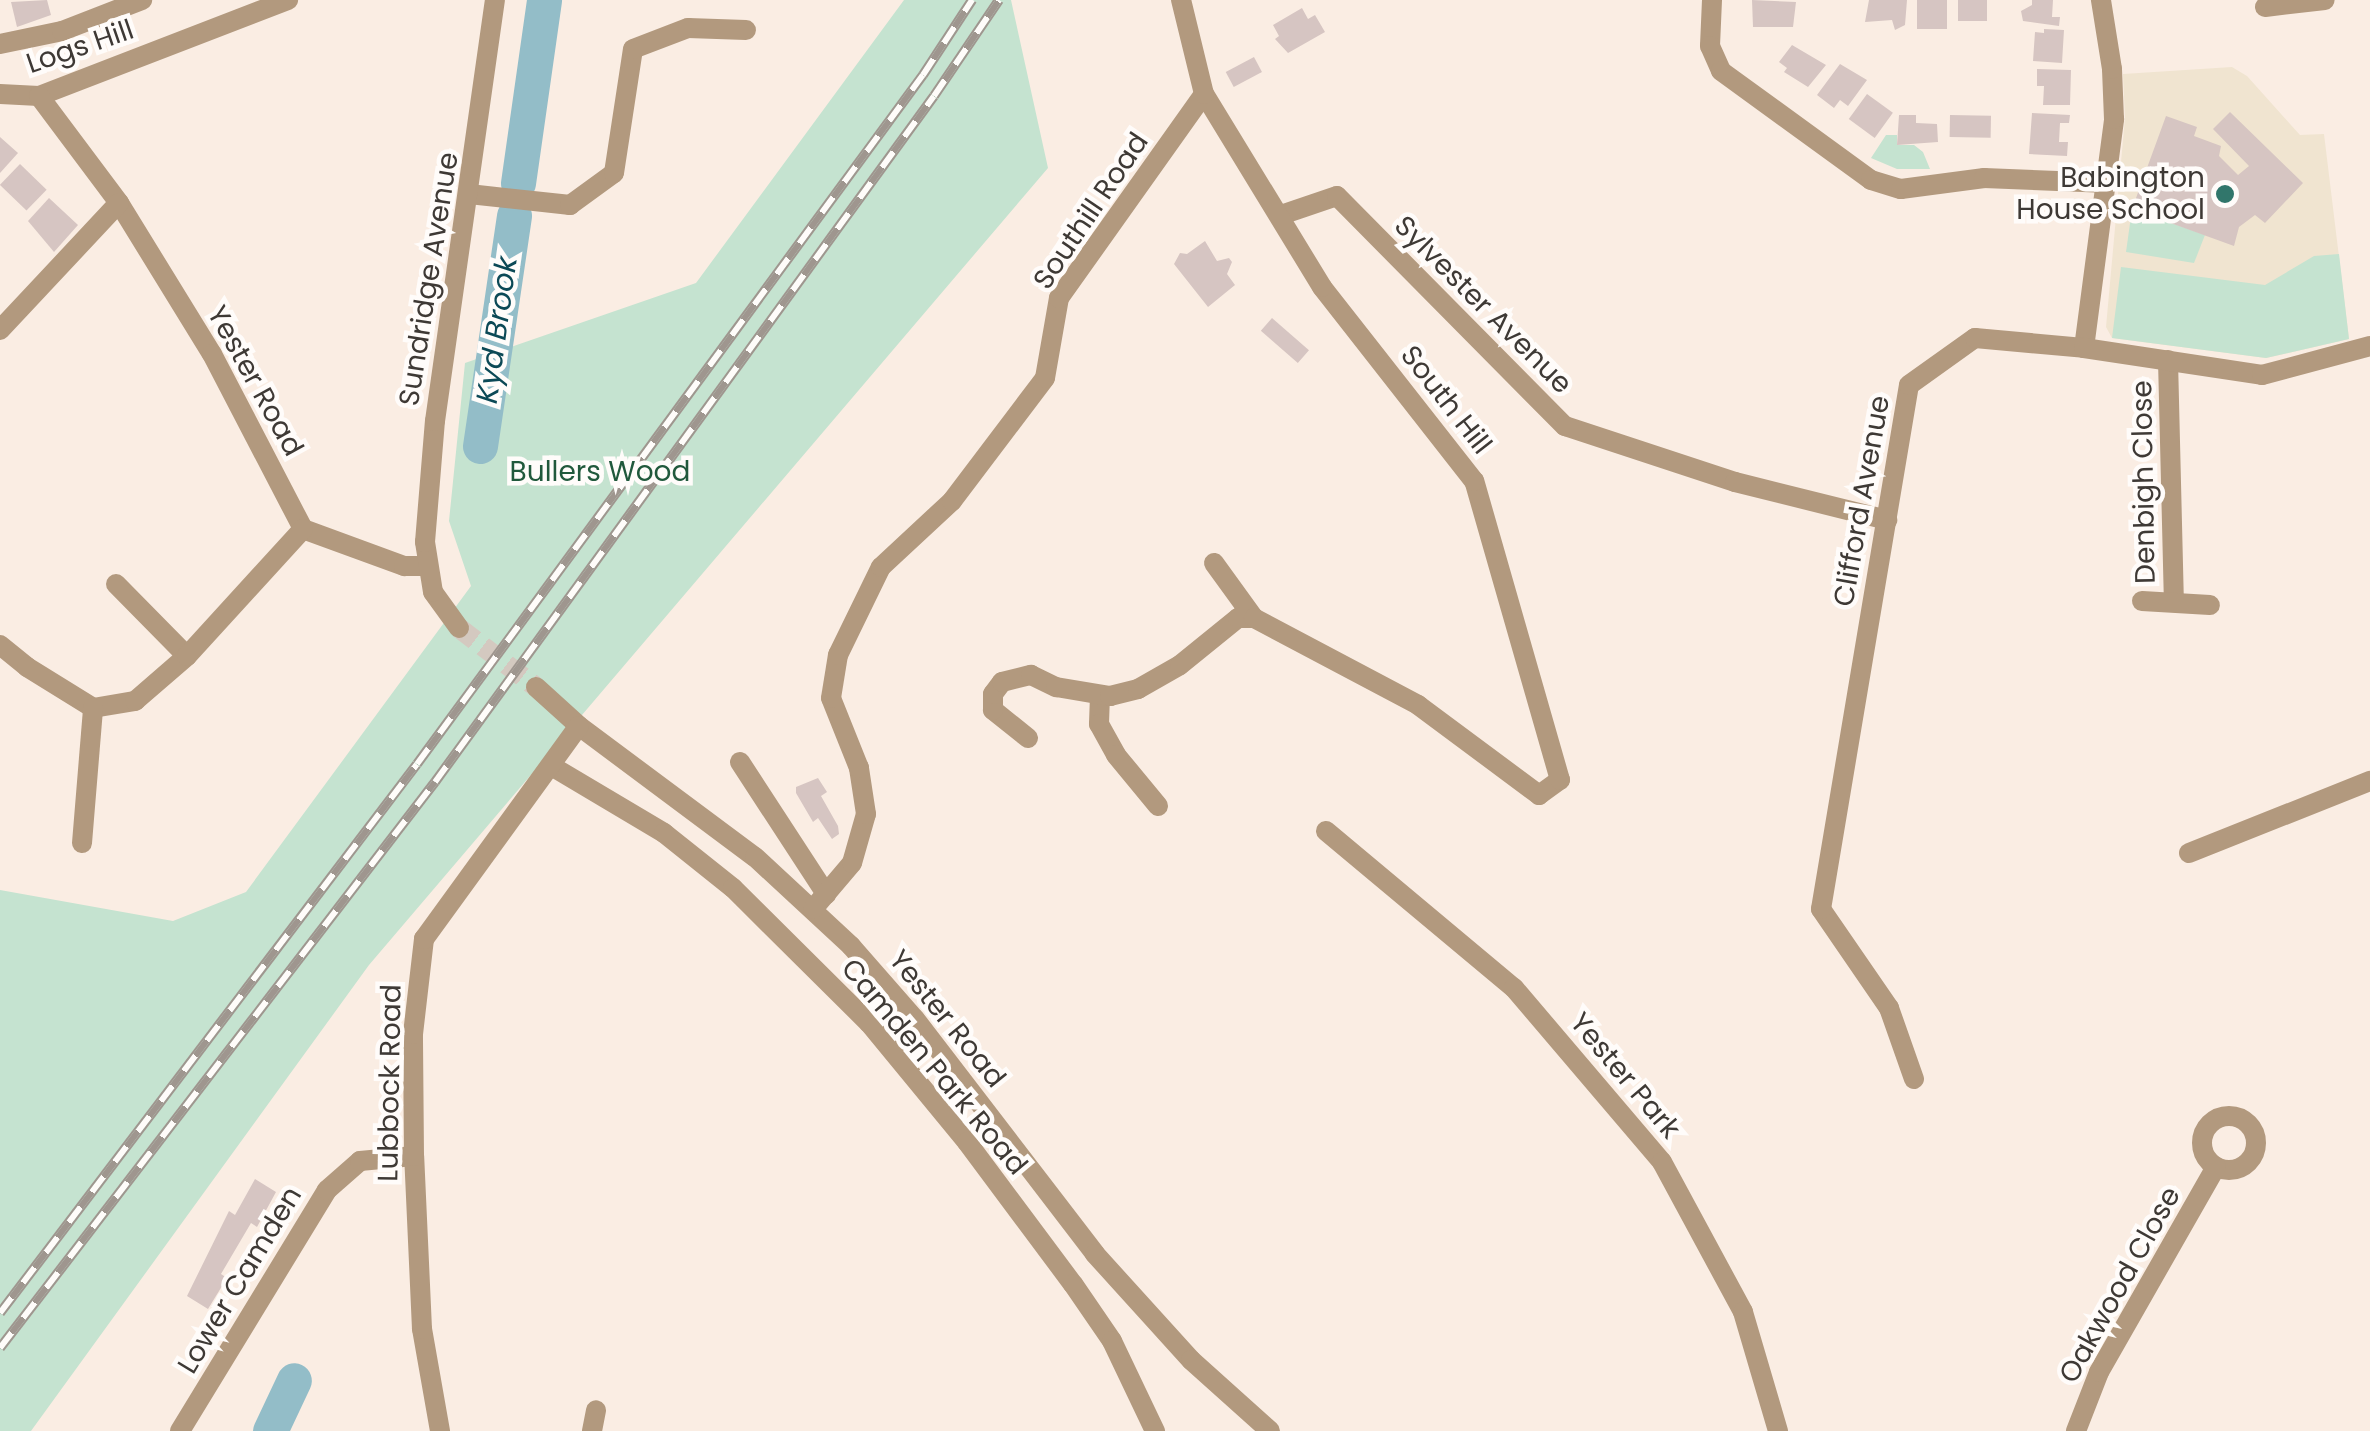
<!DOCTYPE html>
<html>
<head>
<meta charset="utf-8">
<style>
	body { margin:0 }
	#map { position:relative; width:2370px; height:1431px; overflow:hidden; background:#faede3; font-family:Poppins,sans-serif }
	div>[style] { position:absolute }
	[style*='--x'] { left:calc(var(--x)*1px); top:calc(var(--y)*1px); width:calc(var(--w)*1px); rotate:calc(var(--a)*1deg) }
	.education>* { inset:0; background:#f0e4d0 }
	.green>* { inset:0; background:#c5e3d0 }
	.river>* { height:35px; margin:-17.5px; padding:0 17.5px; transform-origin:17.5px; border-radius:17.5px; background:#93bdc8 }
	.building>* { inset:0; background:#d6c5c2; transform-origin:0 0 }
	.minor-tunnel>* { height:20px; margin-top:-10px; transform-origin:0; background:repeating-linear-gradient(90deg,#d4c9c0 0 20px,transparent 0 30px) }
	.minor>* { height:20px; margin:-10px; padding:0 10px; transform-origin:10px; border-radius:10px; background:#b2997e }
	.minor>.ring { margin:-10px; padding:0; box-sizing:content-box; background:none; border:20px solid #b2997e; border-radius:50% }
	.rail>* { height:10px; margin-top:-5px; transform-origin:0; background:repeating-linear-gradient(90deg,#fffcfa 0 19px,#9f968f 0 38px); box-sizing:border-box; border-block:2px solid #9f968f }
	.dots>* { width:28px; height:28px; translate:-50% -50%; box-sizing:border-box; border:5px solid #fffcfa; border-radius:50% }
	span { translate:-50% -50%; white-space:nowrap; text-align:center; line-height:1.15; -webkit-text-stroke:9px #fffcfa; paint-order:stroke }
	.street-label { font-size:28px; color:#3e3935 }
	.poi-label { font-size:28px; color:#3e3935 }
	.right { translate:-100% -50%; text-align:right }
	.park-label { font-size:28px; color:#21593c }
	.water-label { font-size:30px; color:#0c4956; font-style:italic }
</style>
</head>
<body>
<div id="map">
	<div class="education">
		<i style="clip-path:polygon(2232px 67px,2247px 76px,2300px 135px,2324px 134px,2349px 339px,2266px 358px,2112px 338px,2106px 327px,2125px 118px,2123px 74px)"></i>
	</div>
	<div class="green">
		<i style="clip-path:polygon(904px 0,1011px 0,1048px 168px,369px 965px,31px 1431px,0 1431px,0 890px,173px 921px,246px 892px,471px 586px,449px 521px,465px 363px,696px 283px)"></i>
		<i style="clip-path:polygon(1886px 135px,1897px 135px,1897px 145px,1914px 145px,1923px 152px,1930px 169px,1897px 169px,1871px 158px)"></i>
		<i style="clip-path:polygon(2132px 209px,2205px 235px,2194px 263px,2126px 252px)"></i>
		<i style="clip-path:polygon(2339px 254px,2349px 339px,2266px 358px,2112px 338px,2121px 267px,2265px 285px,2314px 256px)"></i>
	</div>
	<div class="river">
		<i style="--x:518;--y:183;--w:185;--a:-81.9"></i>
		<i style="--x:480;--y:446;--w:233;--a:-81.6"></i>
		<i style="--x:270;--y:1431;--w:56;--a:-64.8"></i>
	</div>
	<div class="building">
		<i style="clip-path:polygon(47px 0,51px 15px,17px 27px,11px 2px)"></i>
		<i style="clip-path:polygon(1752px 0,1796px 2px,1793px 27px,1753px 27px)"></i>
		<i style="clip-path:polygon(1869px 0,1907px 0,1905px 25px,1895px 30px,1892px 20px,1865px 22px)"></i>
		<i style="left:1917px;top:0;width:30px;height:29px"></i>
		<i style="left:1958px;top:0;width:29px;height:21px"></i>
		<i style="clip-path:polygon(2032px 0,2053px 0,2052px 17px,2060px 17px,2059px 26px,2023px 21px,2021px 11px,2032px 5px)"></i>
		<i style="clip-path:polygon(1302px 8px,1308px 19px,1315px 15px,1325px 32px,1288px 53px,1275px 39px,1279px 36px,1273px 25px)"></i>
		<i style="clip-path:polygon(2044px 29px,2064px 30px,2062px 63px,2033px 61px,2035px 32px,2044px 33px)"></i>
		<i style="clip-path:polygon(1792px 45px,1826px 65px,1808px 87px,1784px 72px,1787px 68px,1779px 62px)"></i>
		<i style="left:1254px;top:57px;width:17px;height:32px;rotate:62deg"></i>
		<i style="clip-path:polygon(1840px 64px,1867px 80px,1848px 106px,1840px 100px,1834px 108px,1817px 95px)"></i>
		<i style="clip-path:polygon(2037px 69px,2071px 70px,2070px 105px,2043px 105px,2044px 86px,2037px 86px)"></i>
		<i style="left:1867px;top:94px;width:32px;height:31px;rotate:36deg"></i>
		<i style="clip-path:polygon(2230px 112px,2303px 183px,2265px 223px,2255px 215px,2239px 227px,2234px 246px,2132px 209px,2166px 116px,2197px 127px,2194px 136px,2221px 146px,2219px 156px,2238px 175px,2249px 166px,2213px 129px)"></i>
		<i style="clip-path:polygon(2032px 113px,2070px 115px,2069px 123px,2060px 123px,2059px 142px,2068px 142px,2067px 156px,2029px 154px)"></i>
		<i style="clip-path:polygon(1899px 115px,1916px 115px,1916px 123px,1937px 124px,1938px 142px,1897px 145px)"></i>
		<i style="left:1950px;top:115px;width:41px;height:22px;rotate:1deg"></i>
		<i style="clip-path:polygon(0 137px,18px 153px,0 173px)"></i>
		<i style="left:20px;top:164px;width:37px;height:29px;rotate:44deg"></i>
		<i style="clip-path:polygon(49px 198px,78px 225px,54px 252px,28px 221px)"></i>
		<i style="clip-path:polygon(1205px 241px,1217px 261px,1229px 258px,1232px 262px,1227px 274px,1235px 285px,1208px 307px,1174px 264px,1180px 253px,1187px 254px)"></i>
		<i style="left:1272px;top:318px;width:49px;height:17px;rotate:41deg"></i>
		<i style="clip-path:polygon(818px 778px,827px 792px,821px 796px,838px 826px,839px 834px,832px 839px,818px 818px,813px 822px,796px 793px,796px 787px)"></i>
		<i style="clip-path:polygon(255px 1179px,276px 1192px,257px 1227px,251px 1223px,221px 1274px,227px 1278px,208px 1309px,187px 1296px,229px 1211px,235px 1215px)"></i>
	</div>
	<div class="minor-tunnel">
		<i style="--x:459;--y:628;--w:97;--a:37.5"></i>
	</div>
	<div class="minor">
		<i style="--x:1712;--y:0;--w:46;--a:92.5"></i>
		<i style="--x:1710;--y:46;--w:27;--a:66"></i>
		<i style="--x:1721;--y:71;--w:185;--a:36"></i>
		<i style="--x:1871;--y:180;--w:31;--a:17"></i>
		<i style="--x:1901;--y:189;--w:84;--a:-7.5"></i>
		<i style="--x:1984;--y:178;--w:124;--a:2.3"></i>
		<i style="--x:2265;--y:7;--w:60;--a:-6.7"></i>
		<i style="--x:0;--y:44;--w:63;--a:-11.8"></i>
		<i style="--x:62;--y:31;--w:86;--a:-21.2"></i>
		<i style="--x:0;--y:94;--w:39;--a:3"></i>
		<i style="--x:39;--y:96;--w:267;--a:-21.1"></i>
		<i style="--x:39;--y:96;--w:134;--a:53.2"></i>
		<i style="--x:119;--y:203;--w:177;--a:58.4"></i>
		<i style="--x:212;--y:354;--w:197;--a:62.5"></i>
		<i style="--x:303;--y:529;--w:108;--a:20.1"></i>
		<i style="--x:404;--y:566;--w:22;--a:0"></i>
		<i style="--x:469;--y:194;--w:102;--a:6.2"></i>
		<i style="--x:570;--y:205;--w:54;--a:-36"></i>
		<i style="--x:614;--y:173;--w:125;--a:-81.3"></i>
		<i style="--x:633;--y:49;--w:59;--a:-20.9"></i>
		<i style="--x:688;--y:28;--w:58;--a:2"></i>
		<i style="--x:1281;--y:215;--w:59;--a:-18.7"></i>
		<i style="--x:1337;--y:196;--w:324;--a:45.3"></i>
		<i style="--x:1565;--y:426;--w:179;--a:18.2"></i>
		<i style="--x:1735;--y:482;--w:157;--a:14"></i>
		<i style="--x:0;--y:330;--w:174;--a:-46.9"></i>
		<i style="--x:2084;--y:348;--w:231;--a:-82.5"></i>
		<i style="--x:2114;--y:119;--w:50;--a:-92.3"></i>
		<i style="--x:2112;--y:69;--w:70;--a:-99.1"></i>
		<i style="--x:2168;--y:360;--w:242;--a:88.6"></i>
		<i style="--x:1214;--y:563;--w:68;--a:54"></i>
		<i style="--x:116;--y:584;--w:101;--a:45.4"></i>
		<i style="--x:2142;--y:601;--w:68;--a:3.4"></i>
		<i style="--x:459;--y:628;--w:44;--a:-125.8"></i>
		<i style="--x:433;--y:592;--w:51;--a:-99.1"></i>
		<i style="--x:425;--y:542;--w:121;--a:-85.3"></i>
		<i style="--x:435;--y:421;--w:425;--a:-81.9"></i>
		<i style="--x:0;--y:645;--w:35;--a:39"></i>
		<i style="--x:27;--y:667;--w:78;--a:31.8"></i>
		<i style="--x:93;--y:708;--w:43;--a:-9.5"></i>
		<i style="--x:135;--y:701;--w:69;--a:-40.9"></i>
		<i style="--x:187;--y:656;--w:172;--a:-47.6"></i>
		<i style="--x:536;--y:687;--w:58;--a:42.2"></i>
		<i style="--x:579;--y:726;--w:219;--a:36.7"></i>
		<i style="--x:755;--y:857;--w:131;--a:42.8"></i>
		<i style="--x:851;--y:946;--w:97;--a:48.8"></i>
		<i style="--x:915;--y:1019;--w:296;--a:52.5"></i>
		<i style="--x:1095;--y:1254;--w:143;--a:47.8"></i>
		<i style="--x:1191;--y:1360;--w:106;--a:41.9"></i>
		<i style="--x:1100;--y:695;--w:29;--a:92"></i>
		<i style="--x:1099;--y:724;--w:35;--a:61"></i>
		<i style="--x:1116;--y:755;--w:66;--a:50.5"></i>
		<i style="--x:1028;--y:738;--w:45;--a:-141.3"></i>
		<i style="--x:993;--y:710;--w:16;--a:-90"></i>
		<i style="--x:993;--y:694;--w:15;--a:-53"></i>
		<i style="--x:1002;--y:682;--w:30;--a:-14"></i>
		<i style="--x:1031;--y:675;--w:28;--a:26"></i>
		<i style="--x:1056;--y:687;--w:55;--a:9.5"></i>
		<i style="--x:1110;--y:696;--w:29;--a:-14"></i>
		<i style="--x:1138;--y:689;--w:48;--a:-29.7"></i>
		<i style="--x:1180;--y:665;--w:75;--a:-39"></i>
		<i style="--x:1238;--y:618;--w:16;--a:0"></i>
		<i style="--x:1254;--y:618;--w:186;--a:27.9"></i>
		<i style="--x:1418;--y:705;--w:151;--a:36.6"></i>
		<i style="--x:1539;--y:795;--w:26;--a:-36"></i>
		<i style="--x:1560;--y:780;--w:311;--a:-106"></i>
		<i style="--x:1474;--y:481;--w:246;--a:-128.1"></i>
		<i style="--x:1322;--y:287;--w:226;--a:-121.4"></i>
		<i style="--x:740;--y:762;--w:158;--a:56.9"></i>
		<i style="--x:553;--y:767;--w:129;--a:30.7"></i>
		<i style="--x:664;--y:833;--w:88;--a:38.6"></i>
		<i style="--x:733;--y:888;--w:192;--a:44.8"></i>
		<i style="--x:869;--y:1023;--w:154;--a:50.5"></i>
		<i style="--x:967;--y:1142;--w:177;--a:53.3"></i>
		<i style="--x:1073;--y:1284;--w:69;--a:55.6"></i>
		<i style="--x:1112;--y:1341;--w:100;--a:64.5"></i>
		<i style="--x:1326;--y:831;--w:245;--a:39.9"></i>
		<i style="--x:1514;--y:988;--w:228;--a:49.6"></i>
		<i style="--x:1662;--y:1162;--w:170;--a:61.6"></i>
		<i style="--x:1743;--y:1312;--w:124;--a:73.6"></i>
		<i style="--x:82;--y:843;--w:135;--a:-85.3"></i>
		<i style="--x:2189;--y:853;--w:195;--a:-21.7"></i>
		<i style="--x:813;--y:909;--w:60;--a:-49.7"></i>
		<i style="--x:852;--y:863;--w:51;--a:-74.1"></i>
		<i style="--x:866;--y:814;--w:47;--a:-98.7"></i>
		<i style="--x:859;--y:768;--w:75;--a:-111.8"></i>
		<i style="--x:831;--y:698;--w:44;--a:-80.8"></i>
		<i style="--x:838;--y:655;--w:98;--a:-64"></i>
		<i style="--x:881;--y:567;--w:97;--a:-42.9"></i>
		<i style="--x:952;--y:501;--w:154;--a:-52.9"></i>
		<i style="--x:1045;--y:378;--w:81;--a:-80.1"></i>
		<i style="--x:1059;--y:298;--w:250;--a:-54.6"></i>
		<i style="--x:1204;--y:94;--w:97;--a:-103.7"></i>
		<i style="--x:1914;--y:1079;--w:75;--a:-109.4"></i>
		<i style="--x:1889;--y:1008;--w:120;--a:-124.5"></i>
		<i style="--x:1821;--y:909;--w:531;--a:-80.47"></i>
		<i style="--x:1909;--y:385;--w:81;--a:-35.5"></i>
		<i style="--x:1975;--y:338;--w:109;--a:5.2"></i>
		<i style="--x:2084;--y:348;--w:180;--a:8.6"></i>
		<i style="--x:2262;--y:375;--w:112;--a:-15"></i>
		<i class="ring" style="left:2202px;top:1116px;width:34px;height:34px"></i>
		<i style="--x:180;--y:1431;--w:282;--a:-58.6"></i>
		<i style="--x:327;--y:1190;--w:44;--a:-41.3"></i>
		<i style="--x:360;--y:1161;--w:54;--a:-5.3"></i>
		<i style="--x:440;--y:1431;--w:104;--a:-100"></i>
		<i style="--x:422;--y:1329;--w:173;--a:-92.6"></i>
		<i style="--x:414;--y:1156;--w:122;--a:-90.5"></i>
		<i style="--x:413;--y:1034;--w:96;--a:-83.4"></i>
		<i style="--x:424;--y:939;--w:263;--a:-54"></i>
		<i style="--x:592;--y:1431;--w:21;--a:-79"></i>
		<i style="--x:2076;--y:1431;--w:63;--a:-68.7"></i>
		<i style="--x:2099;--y:1372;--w:236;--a:-60.3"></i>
	</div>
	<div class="rail">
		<i style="--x:0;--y:1313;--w:689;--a:-52.78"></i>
		<i style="--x:417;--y:764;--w:855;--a:-53.71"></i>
		<i style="--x:923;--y:75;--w:90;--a:-56.8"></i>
		<i style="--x:0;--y:1348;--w:714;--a:-52.46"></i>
		<i style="--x:435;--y:782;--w:848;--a:-53.97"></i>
		<i style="--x:934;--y:96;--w:116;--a:-55.9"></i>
	</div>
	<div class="dots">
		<i style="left:2225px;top:194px;background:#31766b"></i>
	</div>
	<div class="street-label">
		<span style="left:80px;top:47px;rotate:-19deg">Logs Hill</span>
		<span style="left:1091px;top:211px;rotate:-56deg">Southill Road</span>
		<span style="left:429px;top:279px;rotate:-81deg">Sundridge Avenue</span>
		<span style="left:1483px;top:305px;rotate:45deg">Sylvester Avenue</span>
		<span style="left:255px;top:381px;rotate:61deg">Yester Road</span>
		<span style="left:1446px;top:400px;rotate:52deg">South Hill</span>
		<span style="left:2144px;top:482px;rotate:-91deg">Denbigh Close</span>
		<span style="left:1862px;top:501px;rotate:-80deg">Clifford Avenue</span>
		<span style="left:947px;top:1019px;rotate:51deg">Yester Road</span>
		<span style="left:934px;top:1067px;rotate:50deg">Camden Park Road</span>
		<span style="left:1625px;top:1076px;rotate:50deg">Yester Park</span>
		<span style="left:390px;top:1083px;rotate:-89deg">Lubbock Road</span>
		<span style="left:240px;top:1280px;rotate:-59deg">Lower Camden</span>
		<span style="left:2120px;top:1285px;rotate:-61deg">Oakwood Close</span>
	</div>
	<div class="poi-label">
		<span class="right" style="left:2205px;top:194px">Babington<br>House School</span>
	</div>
	<div class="park-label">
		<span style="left:600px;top:472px">Bullers Wood</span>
	</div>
	<div class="water-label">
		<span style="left:497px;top:330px;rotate:-82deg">Kyd Brook</span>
	</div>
</div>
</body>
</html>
